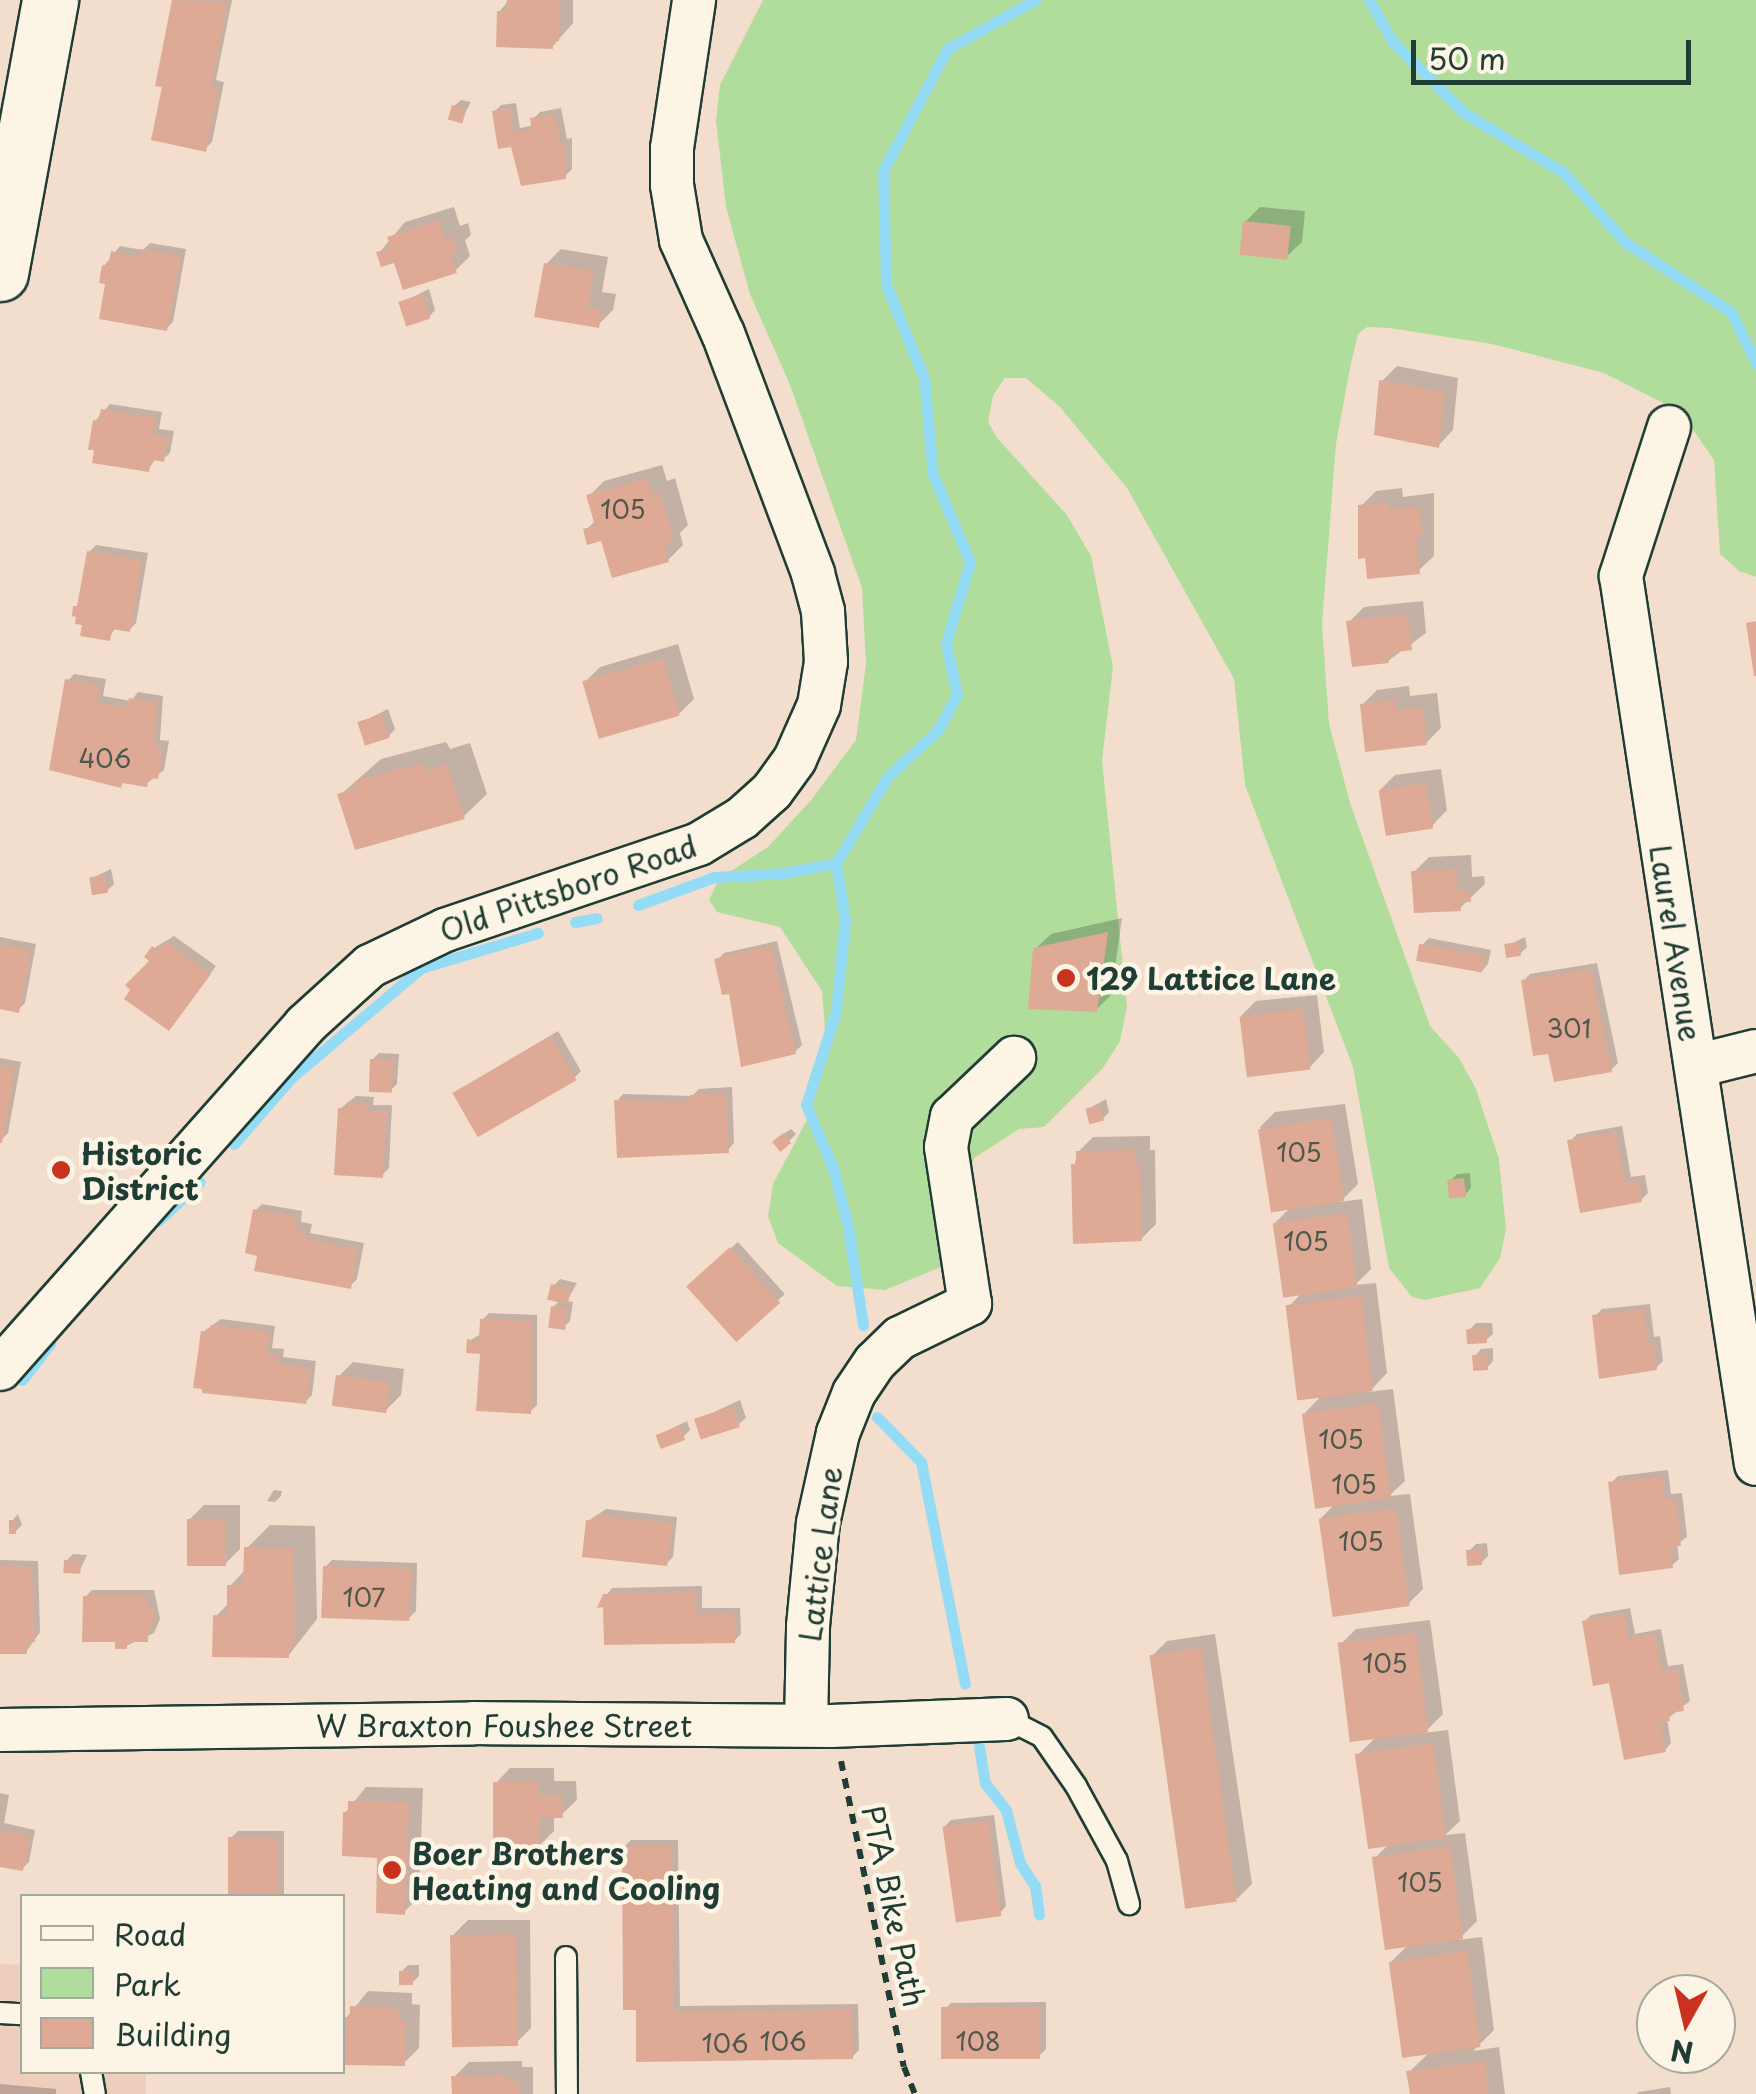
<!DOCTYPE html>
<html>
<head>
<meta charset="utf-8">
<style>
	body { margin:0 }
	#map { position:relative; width:1756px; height:2094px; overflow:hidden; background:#f3decd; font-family:"Playpen Sans",sans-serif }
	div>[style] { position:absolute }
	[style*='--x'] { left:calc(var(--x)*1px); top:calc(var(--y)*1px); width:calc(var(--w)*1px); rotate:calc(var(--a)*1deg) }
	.built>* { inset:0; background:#edcebc }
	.green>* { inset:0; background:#b0dd9b }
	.shadow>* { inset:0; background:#0003; transform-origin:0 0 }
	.stream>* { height:11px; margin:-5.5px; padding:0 5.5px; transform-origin:5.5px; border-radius:5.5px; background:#94dcf5 }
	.building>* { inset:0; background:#dfaa95; transform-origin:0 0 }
	.path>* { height:6px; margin-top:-3px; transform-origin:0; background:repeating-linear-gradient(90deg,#1f3d34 0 10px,transparent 0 18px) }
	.roads { filter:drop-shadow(2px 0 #1f3d34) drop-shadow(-2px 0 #1f3d34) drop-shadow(0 2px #1f3d34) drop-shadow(0 -2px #1f3d34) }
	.lane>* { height:20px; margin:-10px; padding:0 10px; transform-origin:10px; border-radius:10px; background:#fcf5e5 }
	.street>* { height:42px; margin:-21px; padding:0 21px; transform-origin:21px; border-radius:21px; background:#fcf5e5 }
	.secondary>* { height:55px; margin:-27.5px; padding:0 27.5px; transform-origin:27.5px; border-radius:27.5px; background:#fcf5e5 }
	.dots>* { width:28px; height:28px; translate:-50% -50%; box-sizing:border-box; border:5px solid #fcf5e5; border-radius:50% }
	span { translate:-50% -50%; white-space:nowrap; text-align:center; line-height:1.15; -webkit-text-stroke:9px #fcf5e5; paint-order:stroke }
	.number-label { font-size:25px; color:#4f584c }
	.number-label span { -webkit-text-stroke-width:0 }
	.street-label { font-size:30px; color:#1f3d34 }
	.poi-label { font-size:30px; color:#1f3d34; font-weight:700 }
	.left { translate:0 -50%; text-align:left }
	.legend { position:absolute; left:20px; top:1894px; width:325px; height:180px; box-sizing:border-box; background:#fcf5e5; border:2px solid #a4ab9e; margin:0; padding:12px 18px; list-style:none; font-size:30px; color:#1f3d34 }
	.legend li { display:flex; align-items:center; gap:20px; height:50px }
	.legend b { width:50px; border:2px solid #a4ab9e }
	.north { position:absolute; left:1636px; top:1974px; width:100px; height:100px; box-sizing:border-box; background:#fcf5e5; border:2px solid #a4ab9e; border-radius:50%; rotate:188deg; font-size:28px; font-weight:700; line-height:40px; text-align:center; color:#1f3d34 }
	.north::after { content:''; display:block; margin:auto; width:35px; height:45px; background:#c8321e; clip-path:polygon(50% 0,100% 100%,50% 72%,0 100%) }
	.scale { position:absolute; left:1411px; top:40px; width:280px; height:45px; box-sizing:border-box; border:5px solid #1f3d34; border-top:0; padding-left:12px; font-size:30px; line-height:35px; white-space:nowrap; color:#1f3d34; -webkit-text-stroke:8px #fcf5e5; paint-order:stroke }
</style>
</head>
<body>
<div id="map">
	<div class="built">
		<i style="clip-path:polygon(0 1964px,22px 1965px,22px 2072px,146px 2072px,146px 2094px,0 2094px)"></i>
	</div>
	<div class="green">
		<i style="clip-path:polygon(763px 0,1756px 0,1756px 577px,1739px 571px,1720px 554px,1714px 460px,1681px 412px,1604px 373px,1492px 344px,1389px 328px,1367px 327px,1358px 334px,1350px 368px,1336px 444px,1322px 624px,1329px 724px,1351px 806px,1430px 1026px,1459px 1058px,1476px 1089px,1499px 1159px,1506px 1229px,1500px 1258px,1480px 1288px,1425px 1300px,1412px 1297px,1389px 1268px,1353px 1067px,1245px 785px,1234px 679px,1127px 488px,1059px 406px,1026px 378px,1005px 378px,993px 396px,988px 422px,998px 439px,1067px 515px,1091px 556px,1113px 667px,1102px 761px,1127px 1007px,1120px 1041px,1103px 1068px,1044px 1127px,1019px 1129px,974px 1158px,946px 1265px,885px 1290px,837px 1286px,778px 1243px,768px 1216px,773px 1184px,810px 1114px,821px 1075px,826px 1041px,822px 991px,780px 927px,717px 912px,709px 900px,719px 879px,768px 847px,812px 799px,856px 740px,866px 664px,862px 588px,790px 385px,750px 294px,726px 207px,716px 121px,720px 85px)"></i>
	</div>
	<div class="shadow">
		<i style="clip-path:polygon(174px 0,232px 0,216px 80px,224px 82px,212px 142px,205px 149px,165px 85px,158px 84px)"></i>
		<i style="clip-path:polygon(509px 0,573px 0,573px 23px,552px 47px,499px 12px)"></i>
		<i style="clip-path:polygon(461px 100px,471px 102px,461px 120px,454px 106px)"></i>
		<i style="clip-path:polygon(516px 103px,520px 128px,534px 125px,533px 119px,540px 112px,561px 108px,567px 139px,572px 138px,572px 169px,565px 176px,512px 144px,494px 112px,501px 105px)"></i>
		<i style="clip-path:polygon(454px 207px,460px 226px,468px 223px,471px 235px,465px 240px,470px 256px,455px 271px,379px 253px,405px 222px)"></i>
		<i style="clip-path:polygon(1260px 207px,1305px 211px,1302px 242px,1286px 257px,1245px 222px)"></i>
		<i style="clip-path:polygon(150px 243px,186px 249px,173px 322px,166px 329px,108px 282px,104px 266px,120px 246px,143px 250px)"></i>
		<i style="clip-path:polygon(561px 249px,608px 257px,602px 292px,616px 294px,613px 310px,598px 325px,546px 264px)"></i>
		<i style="clip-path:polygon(429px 289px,435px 310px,429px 317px,401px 303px)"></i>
		<i style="clip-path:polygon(1397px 366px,1458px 378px,1453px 430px,1438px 446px,1407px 442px,1382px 381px)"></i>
		<i style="clip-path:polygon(110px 404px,162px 412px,159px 429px,174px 431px,170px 453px,163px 459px,156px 458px,148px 470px,97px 448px,95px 421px)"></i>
		<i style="clip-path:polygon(662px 465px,667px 481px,675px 478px,688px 525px,680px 533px,683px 545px,668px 560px,586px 530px,596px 520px,589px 496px,604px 481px)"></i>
		<i style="clip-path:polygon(1402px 488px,1403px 497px,1434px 493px,1434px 556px,1418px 571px,1361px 506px,1376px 491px)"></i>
		<i style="clip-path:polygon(96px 545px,148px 553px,136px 623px,129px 630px,116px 627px,109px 638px,85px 623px,76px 607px,81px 602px,89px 552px)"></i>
		<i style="clip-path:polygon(1423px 601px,1426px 633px,1388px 661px,1349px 622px,1364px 607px)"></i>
		<i style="clip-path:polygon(678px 644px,694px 699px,679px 714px,585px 682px,600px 667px)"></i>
		<i style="clip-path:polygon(74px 674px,106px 679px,103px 696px,131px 701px,138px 692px,163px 696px,160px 740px,169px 741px,164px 770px,146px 784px,125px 781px,120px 786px,68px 681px)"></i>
		<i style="clip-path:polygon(1409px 686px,1410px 696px,1437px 693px,1441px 728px,1426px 743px,1362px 705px,1377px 690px)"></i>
		<i style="clip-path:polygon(388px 709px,395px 729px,389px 736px,360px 723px)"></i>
		<i style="clip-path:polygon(446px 742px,450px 749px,470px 743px,487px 794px,464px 816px,340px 795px,381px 759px)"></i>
		<i style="clip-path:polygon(1441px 769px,1447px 810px,1432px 826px,1380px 790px,1395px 775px)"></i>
		<i style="clip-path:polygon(1471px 855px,1472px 877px,1484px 876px,1485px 884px,1460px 908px,1414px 872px,1429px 857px)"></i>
		<i style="clip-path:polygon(111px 869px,114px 884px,107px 891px,92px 878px)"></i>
		<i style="clip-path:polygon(1122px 918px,1111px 995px,1096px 1010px,1035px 949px,1051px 934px)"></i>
		<i style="clip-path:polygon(174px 936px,216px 966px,176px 1021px,134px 989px,153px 961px,154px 948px)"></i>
		<i style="clip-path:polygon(0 937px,36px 944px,25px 1003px,18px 1010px,0 1007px)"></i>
		<i style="clip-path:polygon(1525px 937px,1527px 947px,1520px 954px,1507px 946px)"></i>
		<i style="clip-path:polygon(1429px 938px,1491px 950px,1488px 964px,1482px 971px,1422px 945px)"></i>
		<i style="clip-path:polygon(777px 941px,802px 1045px,795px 1052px,731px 991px,717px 960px,724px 953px)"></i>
		<i style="clip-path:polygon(1597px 963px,1618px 1063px,1611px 1070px,1550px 1051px,1523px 981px,1530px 974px)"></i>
		<i style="clip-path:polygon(1317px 995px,1324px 1052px,1309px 1068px,1241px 1016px,1256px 1001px)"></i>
		<i style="clip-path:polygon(558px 1031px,581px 1071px,574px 1078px,455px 1092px)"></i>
		<i style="clip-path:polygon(379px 1053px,399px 1054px,397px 1084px,390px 1091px,372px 1060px)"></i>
		<i style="clip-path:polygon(0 1058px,21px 1062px,8px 1133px,1px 1140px)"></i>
		<i style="clip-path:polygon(732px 1087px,734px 1143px,728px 1150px,617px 1101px,623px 1094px,692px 1096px,699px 1089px)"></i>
		<i style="clip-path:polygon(356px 1096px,374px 1097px,373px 1105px,392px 1105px,389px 1168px,382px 1175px,340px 1109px)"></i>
		<i style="clip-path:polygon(1106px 1099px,1109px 1112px,1103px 1119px,1088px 1109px)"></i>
		<i style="clip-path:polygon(1345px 1104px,1358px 1184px,1340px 1202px,1362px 1199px,1371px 1269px,1355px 1285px,1376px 1283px,1387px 1373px,1369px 1392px,1393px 1389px,1405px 1481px,1389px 1496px,1410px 1494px,1423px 1589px,1408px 1604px,1321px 1518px,1337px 1502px,1305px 1413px,1323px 1394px,1288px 1307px,1304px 1291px,1275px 1223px,1294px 1204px,1260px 1127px,1275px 1112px)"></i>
		<i style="clip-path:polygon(1622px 1126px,1631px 1177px,1645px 1175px,1648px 1193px,1641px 1200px,1570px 1141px,1577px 1134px)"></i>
		<i style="clip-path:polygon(791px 1129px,796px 1134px,789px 1141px,782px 1135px)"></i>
		<i style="clip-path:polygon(1150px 1136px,1150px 1150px,1155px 1150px,1156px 1224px,1141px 1239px,1074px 1166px,1078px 1152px,1093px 1137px)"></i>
		<i style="clip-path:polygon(1470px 1173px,1471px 1188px,1465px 1195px,1450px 1181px,1457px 1174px)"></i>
		<i style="clip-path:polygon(262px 1204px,302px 1211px,301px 1222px,312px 1224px,310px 1233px,364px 1243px,357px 1279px,350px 1286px,260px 1254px,255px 1211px)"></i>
		<i style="left:738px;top:1242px;width:70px;height:66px;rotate:48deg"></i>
		<i style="clip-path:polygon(560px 1279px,577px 1283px,567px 1301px,573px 1302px,570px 1321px,564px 1327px,553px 1307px,561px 1300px,553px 1286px)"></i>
		<i style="clip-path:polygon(1650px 1304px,1654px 1337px,1660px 1336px,1663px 1361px,1656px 1368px,1595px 1316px,1602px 1309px)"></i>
		<i style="clip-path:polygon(489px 1313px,537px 1315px,537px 1405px,530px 1412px,469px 1341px,481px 1334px,482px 1320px)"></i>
		<i style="clip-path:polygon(221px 1319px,275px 1326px,272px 1348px,284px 1349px,283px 1357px,316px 1361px,312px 1395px,305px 1402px,203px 1332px)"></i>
		<i style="clip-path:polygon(1476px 1323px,1492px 1323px,1493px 1334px,1486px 1340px,1469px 1330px)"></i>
		<i style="clip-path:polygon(1493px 1348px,1493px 1361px,1487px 1368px,1475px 1356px,1481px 1349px)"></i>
		<i style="clip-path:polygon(353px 1362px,404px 1369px,401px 1395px,386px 1410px,338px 1377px)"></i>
		<i style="clip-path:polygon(740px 1400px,746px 1418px,739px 1424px,697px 1420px)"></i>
		<i style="clip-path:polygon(687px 1421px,690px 1430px,683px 1437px,658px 1435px)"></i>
		<i style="clip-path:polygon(1668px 1470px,1671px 1494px,1682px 1493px,1687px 1537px,1677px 1544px,1679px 1559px,1672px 1565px,1611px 1483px,1618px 1476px)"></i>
		<i style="clip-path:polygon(274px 1490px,282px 1491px,281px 1496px,275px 1502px,267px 1501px)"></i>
		<i style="clip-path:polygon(204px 1505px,240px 1505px,240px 1549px,225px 1564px,189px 1520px)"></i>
		<i style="clip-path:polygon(606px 1509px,677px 1517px,673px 1557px,666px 1564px,588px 1521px)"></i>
		<i style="clip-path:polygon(18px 1514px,22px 1525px,15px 1532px,12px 1521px)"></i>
		<i style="clip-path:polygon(270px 1525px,315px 1526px,317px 1619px,288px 1656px,216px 1616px,230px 1602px,230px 1586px,246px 1569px,247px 1548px)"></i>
		<i style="clip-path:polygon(1487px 1543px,1488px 1556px,1481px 1563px,1469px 1551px,1476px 1544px)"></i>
		<i style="clip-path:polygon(73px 1554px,87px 1555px,79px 1572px,66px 1561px)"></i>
		<i style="clip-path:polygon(0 1560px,38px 1561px,40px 1632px,26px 1652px,0 1651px)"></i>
		<i style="clip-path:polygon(332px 1560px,417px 1563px,416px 1611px,409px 1618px,325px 1567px)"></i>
		<i style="clip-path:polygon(702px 1586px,702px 1608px,740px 1608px,741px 1634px,734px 1641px,599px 1605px,612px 1588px)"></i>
		<i style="clip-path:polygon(92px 1590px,154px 1590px,160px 1619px,154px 1633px,126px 1646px,85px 1597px)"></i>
		<i style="clip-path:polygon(1630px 1608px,1635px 1634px,1661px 1629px,1668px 1666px,1683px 1664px,1690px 1701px,1667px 1719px,1671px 1743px,1665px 1750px,1611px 1680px,1584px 1622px,1591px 1615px)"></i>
		<i style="clip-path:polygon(1430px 1620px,1443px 1714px,1424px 1733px,1448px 1730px,1460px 1821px,1445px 1835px,1465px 1833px,1477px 1921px,1458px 1940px,1482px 1937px,1494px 2030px,1473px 2051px,1499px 2047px,1505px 2094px,1412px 2094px,1409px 2072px,1430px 2052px,1392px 1961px,1410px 1943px,1375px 1858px,1390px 1843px,1358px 1755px,1377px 1736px,1341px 1644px,1356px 1629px)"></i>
		<i style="clip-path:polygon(1215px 1634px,1252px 1884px,1237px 1899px,1152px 1656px,1167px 1641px)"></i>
		<i style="clip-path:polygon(510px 1768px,554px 1768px,554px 1781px,576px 1781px,577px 1800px,561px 1815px,554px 1815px,554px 1831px,539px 1846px,495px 1784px)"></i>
		<i style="clip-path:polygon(366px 1787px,423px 1788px,419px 1897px,404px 1912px,380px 1855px,345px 1813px)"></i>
		<i style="clip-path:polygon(0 1793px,9px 1795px,4px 1823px,35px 1830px,29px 1862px,22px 1869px,0 1865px)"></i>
		<i style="clip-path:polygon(994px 1815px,1006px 1906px,1000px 1913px,944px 1827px,951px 1820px)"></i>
		<i style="clip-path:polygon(238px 1831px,284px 1831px,284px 1896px,230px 1896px,231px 1838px)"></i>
		<i style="clip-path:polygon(631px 1840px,678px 1840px,680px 2006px,858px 2004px,859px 2050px,852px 2057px,638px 2008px,624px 1847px)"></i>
		<i style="clip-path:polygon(468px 1920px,530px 1920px,531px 2028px,516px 2043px,452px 1936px)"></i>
		<i style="clip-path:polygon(408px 1965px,419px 1965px,419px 1976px,412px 1983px,401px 1972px)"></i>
		<i style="clip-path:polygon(368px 1991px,412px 1993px,412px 2004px,420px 2005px,419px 2048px,404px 2063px,346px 2018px)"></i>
		<i style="clip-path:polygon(1046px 2002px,1046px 2049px,1039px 2056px,944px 2010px,951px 2003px)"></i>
		<i style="clip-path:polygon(522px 2061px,522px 2067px,533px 2067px,533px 2094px,454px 2094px,454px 2077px,469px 2062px)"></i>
		<i style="clip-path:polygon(0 2084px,56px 2089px,56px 2094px,0 2094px)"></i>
		<i style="clip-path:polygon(1670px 2087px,1671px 2094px,1637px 2094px,1639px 2092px)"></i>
	</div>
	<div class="stream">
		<i style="--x:1369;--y:0;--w:48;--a:60.3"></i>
		<i style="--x:1393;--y:42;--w:100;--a:45"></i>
		<i style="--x:1464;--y:113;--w:115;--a:30.8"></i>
		<i style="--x:1563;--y:172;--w:94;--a:48.5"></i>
		<i style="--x:1625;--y:242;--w:127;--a:33.4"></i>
		<i style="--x:1731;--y:312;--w:57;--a:63.9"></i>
		<i style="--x:638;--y:905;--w:81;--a:-20.2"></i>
		<i style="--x:714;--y:877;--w:70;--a:-3.3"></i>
		<i style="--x:784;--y:873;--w:53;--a:-10.9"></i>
		<i style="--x:575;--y:922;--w:22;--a:-10"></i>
		<i style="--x:234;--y:1144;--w:87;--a:-49.2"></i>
		<i style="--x:291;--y:1078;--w:170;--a:-40.2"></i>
		<i style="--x:421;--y:968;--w:122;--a:-16.7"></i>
		<i style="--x:158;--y:1221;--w:57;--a:-42.9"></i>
		<i style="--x:863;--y:1325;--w:99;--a:-98.7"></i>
		<i style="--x:848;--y:1227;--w:61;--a:-104.3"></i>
		<i style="--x:833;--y:1168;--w:69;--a:-113.2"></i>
		<i style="--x:806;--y:1105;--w:99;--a:-72.3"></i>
		<i style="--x:836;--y:1011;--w:91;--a:-84.4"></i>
		<i style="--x:845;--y:920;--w:58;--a:-99"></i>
		<i style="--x:836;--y:863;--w:101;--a:-59.1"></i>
		<i style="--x:888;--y:776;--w:68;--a:-42.6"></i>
		<i style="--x:938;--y:730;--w:40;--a:-62"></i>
		<i style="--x:957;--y:695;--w:53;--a:-101.9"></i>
		<i style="--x:946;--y:643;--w:84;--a:-73.5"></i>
		<i style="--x:970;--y:562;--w:95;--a:-113"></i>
		<i style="--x:933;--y:475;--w:97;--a:-95.3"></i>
		<i style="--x:924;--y:378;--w:100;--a:-112.2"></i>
		<i style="--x:886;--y:285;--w:114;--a:-91.5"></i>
		<i style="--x:883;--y:171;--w:138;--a:-62.3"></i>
		<i style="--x:947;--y:49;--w:101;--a:-29.1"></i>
		<i style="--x:22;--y:1380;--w:46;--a:-52.1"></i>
		<i style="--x:877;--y:1417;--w:63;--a:45.6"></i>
		<i style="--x:921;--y:1462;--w:226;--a:78.8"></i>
		<i style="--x:979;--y:1746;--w:37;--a:81"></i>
		<i style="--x:985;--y:1783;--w:34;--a:52"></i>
		<i style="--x:1006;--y:1810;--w:55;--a:75.2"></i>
		<i style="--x:1020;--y:1863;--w:27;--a:57"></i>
		<i style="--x:1035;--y:1886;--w:29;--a:82"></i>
	</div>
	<div class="building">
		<i style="clip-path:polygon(172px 0,228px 2px,211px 87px,219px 89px,206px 152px,151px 140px,162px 87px,155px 86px)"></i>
		<i style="clip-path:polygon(507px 0,560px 0,559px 41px,553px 41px,553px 49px,496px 47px,497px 11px,506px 11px)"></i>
		<i style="left:452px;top:105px;width:15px;height:15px;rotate:16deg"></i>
		<i style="clip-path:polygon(510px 108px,514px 133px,532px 130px,530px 118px,555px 114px,560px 145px,566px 144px,566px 179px,521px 186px,511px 147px,498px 149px,492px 111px)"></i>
		<i style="clip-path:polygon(439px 220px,445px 239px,453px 236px,457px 252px,450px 254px,457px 273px,403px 290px,394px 263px,381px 267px,376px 252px,391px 248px,387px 237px)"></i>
		<i style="left:1243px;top:221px;width:48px;height:34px;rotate:6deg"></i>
		<i style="clip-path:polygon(141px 249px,181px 256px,167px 331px,99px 319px,105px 284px,99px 283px,102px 265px,108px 266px,111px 251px,140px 257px)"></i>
		<i style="clip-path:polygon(544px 263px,594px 271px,588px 307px,602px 309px,599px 328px,534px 317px)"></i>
		<i style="left:422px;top:294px;width:26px;height:25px;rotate:72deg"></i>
		<i style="clip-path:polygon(1379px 380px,1445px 392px,1439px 448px,1374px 435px)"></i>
		<i style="clip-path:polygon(101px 409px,156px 418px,153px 435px,168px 438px,164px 462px,151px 460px,149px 472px,92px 463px,94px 450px,88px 450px,93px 420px,98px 421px)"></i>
		<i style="clip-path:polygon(647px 478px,652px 494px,660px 492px,674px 542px,664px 545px,669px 562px,612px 578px,601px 541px,587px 545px,583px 529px,595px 526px,586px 495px)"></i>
		<i style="clip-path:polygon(1388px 502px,1389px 510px,1419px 507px,1423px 536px,1416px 537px,1420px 574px,1367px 579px,1365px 558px,1358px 559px,1358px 505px)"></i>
		<i style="clip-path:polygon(87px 551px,142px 560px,130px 632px,112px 629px,110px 641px,80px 636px,82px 625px,75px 624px,76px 617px,72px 616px,73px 606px,77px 606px)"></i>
		<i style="clip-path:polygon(1408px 614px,1412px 650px,1388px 653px,1389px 663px,1352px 667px,1346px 621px)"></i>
		<i style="clip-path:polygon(1756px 621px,1756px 676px,1754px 676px,1746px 623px)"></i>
		<i style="left:663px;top:658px;width:60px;height:84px;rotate:74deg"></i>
		<i style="clip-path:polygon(65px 679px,100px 685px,97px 703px,127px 707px,129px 698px,157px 702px,154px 746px,163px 748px,158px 779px,149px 778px,147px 787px,122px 783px,121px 788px,49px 770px)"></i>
		<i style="clip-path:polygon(1395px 700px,1396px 710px,1423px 707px,1427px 745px,1365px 752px,1360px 704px)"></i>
		<i style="left:382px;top:714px;width:25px;height:26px;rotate:72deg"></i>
		<i style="clip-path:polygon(423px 763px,426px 771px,447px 764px,465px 819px,355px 850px,337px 794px,357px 788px,355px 781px)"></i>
		<i style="left:1426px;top:783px;width:46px;height:48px;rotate:81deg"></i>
		<i style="clip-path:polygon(1457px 869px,1458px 891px,1470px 890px,1471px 902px,1460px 902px,1461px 911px,1414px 913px,1411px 871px)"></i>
		<i style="left:105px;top:875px;width:18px;height:16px;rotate:81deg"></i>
		<i style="clip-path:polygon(1108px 932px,1097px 1012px,1028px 1009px,1033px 948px)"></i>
		<i style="clip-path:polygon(165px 941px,211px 974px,169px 1031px,124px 999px,130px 990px,125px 985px,149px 961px,144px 957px,152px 946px,158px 951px)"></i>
		<i style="left:1519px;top:942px;width:14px;height:15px;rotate:82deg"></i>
		<i style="left:1419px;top:944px;width:67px;height:17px;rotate:10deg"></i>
		<i style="clip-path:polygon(0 945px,31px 950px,19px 1013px,0 1009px)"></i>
		<i style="clip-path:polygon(771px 946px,796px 1054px,741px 1067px,729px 994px,722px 995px,714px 959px)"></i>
		<i style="clip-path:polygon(1591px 969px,1612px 1072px,1554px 1082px,1548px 1054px,1533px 1056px,1521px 980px)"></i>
		<i style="left:1303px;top:1009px;width:61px;height:64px;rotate:83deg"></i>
		<i style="left:551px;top:1036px;width:51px;height:114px;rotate:60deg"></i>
		<i style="left:370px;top:1059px;width:23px;height:33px;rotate:2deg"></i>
		<i style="clip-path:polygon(0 1065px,15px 1068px,2px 1143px,0 1143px)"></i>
		<i style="clip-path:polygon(726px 1093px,729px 1153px,617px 1158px,614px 1100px,690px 1102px,690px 1095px)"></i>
		<i style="clip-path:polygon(347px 1102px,368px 1103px,368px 1111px,387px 1111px,383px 1178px,334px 1175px,338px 1108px,347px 1108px)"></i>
		<i style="left:1100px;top:1105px;width:16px;height:15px;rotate:76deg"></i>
		<i style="left:1331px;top:1118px;width:84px;height:74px;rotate:81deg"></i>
		<i style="clip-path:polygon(1616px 1132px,1625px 1183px,1638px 1180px,1642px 1202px,1580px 1213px,1567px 1140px)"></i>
		<i style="left:783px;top:1133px;width:13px;height:14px;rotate:51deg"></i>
		<i style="clip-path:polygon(1136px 1150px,1136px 1164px,1140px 1164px,1142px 1241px,1073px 1244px,1071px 1164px,1076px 1164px,1076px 1151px)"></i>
		<i style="left:1464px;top:1178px;width:19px;height:17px;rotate:84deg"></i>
		<i style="clip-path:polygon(253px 1209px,297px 1217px,295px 1229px,306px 1231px,305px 1239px,358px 1249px,351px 1289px,254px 1271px,257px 1256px,245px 1253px)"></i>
		<i style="left:1347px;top:1213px;width:75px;height:75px;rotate:82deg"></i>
		<i style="left:730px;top:1247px;width:75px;height:59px;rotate:48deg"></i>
		<i style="left:551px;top:1284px;width:21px;height:16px;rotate:14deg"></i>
		<i style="left:1361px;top:1296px;width:96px;height:76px;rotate:83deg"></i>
		<i style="left:551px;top:1306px;width:17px;height:22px;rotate:7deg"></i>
		<i style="clip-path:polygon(1644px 1309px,1648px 1343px,1654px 1342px,1657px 1370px,1599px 1379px,1592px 1315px)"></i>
		<i style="clip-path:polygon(480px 1319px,531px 1321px,531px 1414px,476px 1411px,480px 1354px,466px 1353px,467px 1339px,479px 1341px)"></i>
		<i style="clip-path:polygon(211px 1325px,270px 1332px,267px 1354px,278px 1355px,277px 1363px,311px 1368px,306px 1404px,202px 1393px,202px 1389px,193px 1388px,201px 1331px,210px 1332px)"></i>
		<i style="left:1486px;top:1328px;width:15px;height:20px;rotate:86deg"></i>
		<i style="left:1487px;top:1354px;width:16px;height:15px;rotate:86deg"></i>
		<i style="left:336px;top:1375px;width:55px;height:31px;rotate:8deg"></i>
		<i style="left:1378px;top:1403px;width:96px;height:77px;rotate:82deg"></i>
		<i style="left:733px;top:1406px;width:22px;height:41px;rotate:72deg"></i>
		<i style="left:680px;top:1426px;width:15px;height:26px;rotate:70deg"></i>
		<i style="clip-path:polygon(1662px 1476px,1665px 1500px,1676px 1498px,1681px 1546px,1671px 1547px,1673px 1568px,1619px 1575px,1608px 1482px)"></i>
		<i style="left:1396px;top:1508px;width:99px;height:78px;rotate:82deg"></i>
		<i style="clip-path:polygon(596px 1515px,672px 1523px,667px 1566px,582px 1557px,586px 1520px,596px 1521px)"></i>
		<i style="left:187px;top:1519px;width:39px;height:47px"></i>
		<i style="left:9px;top:1520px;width:7px;height:14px"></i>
		<i style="clip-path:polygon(244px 1547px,293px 1548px,296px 1645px,289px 1645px,289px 1658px,212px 1657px,213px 1615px,227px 1616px,227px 1585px,243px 1585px)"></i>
		<i style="left:1481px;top:1549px;width:16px;height:15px;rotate:86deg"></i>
		<i style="left:64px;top:1560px;width:17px;height:13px;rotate:3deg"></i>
		<i style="clip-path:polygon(0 1566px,32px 1567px,35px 1642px,27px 1642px,27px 1654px,0 1654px)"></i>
		<i style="left:323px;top:1566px;width:88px;height:52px;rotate:2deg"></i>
		<i style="clip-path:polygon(696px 1592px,696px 1614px,735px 1613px,735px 1643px,604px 1645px,603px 1607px,597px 1608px,603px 1594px)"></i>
		<i style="clip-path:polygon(83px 1596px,148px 1596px,148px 1608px,154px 1608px,154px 1629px,148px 1628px,148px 1642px,127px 1642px,127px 1649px,115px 1649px,115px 1642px,82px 1642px)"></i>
		<i style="clip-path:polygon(1624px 1613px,1628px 1639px,1655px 1634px,1662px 1672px,1677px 1669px,1684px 1711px,1669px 1713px,1670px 1721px,1660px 1723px,1666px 1752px,1624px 1760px,1609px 1683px,1593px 1686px,1582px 1621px)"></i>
		<i style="left:1416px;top:1633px;width:100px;height:79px;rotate:83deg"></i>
		<i style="left:1201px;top:1648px;width:256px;height:52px;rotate:82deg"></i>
		<i style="left:1433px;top:1743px;width:96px;height:79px;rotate:82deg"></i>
		<i style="clip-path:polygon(493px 1782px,540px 1782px,540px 1795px,562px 1795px,563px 1818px,540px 1818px,540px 1849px,493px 1849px)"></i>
		<i style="clip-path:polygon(348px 1801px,409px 1803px,405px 1915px,376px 1913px,377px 1858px,342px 1856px,343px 1812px,348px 1812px)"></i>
		<i style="left:988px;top:1820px;width:97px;height:46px;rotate:82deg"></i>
		<i style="clip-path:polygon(0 1830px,30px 1836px,23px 1871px,0 1867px)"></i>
		<i style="left:228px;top:1837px;width:50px;height:59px"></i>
		<i style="clip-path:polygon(622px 1846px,672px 1846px,674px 2012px,852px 2010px,853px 2059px,636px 2062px,636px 2010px,623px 2010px)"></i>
		<i style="left:1450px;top:1846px;width:94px;height:79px;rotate:82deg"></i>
		<i style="left:516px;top:1934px;width:112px;height:66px;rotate:89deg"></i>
		<i style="left:1467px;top:1951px;width:97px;height:79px;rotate:82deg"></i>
		<i style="left:399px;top:1971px;width:14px;height:14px"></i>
		<i style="clip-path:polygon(350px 2006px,398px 2007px,398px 2019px,406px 2019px,405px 2066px,343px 2065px,344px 2017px,350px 2017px)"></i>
		<i style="left:1040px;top:2007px;width:52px;height:99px;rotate:90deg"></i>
		<i style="clip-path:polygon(1485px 2061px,1489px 2094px,1410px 2094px,1406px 2071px)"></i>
		<i style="clip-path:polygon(508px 2075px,508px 2081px,518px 2081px,519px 2094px,452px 2094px,451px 2076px)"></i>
	</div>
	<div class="path">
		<i style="--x:841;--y:1761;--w:312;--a:78.4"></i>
		<i style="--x:904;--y:2067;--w:29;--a:68"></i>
	</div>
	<div class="roads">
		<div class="lane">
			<i style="--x:1007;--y:1719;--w:39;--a:27"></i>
			<i style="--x:1042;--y:1737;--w:60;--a:55.2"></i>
			<i style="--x:1076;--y:1786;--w:85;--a:61.3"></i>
			<i style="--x:1117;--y:1861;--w:45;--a:74.4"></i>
			<i style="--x:566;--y:1957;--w:137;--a:89.6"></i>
			<i style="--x:0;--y:2013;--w:22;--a:3"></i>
			<i style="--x:91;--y:2072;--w:22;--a:80"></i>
		</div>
		<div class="street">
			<i style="--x:1669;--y:427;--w:157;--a:107.9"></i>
			<i style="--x:1621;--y:576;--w:898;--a:81.36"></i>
			<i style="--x:1696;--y:1066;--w:62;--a:-14"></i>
			<i style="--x:0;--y:1369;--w:460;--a:-48.4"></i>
			<i style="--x:305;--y:1025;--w:88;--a:-42.2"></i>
			<i style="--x:370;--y:966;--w:83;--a:-25.6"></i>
			<i style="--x:445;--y:930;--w:268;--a:-18.7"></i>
			<i style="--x:699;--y:844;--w:50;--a:-31.2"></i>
			<i style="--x:742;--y:818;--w:40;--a:-42"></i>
			<i style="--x:772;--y:791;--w:39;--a:-54"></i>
			<i style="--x:795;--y:759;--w:59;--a:-66"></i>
			<i style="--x:819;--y:705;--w:44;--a:-80.8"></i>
			<i style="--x:826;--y:662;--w:51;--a:-93.4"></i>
			<i style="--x:823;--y:611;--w:39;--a:-105"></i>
			<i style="--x:813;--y:573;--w:255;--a:-110.6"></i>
			<i style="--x:723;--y:334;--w:103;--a:-114.1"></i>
			<i style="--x:681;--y:240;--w:56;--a:-99.3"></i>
			<i style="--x:672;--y:185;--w:37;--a:-90"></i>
			<i style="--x:672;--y:148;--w:150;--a:-81.5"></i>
			<i style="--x:806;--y:1725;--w:99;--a:-88.8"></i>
			<i style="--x:808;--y:1626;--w:103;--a:-84.5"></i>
			<i style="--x:818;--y:1523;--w:92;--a:-77.5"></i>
			<i style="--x:838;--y:1433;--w:43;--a:-68.2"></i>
			<i style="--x:854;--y:1393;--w:37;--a:-56"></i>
			<i style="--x:875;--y:1362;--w:35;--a:-44"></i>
			<i style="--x:900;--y:1338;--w:78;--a:-25.9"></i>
			<i style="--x:970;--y:1304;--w:159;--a:-98.7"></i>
			<i style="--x:946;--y:1147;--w:31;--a:-79"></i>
			<i style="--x:952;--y:1117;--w:86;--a:-43.6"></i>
			<i style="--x:0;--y:1730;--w:473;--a:-0.8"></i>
			<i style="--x:473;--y:1723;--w:358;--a:0.5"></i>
			<i style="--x:831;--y:1726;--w:176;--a:-2.3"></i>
		</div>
		<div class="secondary">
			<i style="--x:0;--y:273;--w:278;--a:-79.6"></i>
		</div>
	</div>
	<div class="dots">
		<i style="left:1066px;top:978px;background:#c8321e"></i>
		<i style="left:61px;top:1170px;background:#c8321e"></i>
		<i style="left:392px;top:1870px;background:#c8321e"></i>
	</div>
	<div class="number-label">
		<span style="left:623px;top:509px">105</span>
		<span style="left:105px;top:758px">406</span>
		<span style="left:1569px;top:1028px">301</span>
		<span style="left:1299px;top:1152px">105</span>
		<span style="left:1306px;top:1241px">105</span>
		<span style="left:1341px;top:1439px">105</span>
		<span style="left:1354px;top:1484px">105</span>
		<span style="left:1361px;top:1541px">105</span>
		<span style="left:364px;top:1597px">107</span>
		<span style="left:1385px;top:1663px">105</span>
		<span style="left:1420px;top:1882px">105</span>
		<span style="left:783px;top:2041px">106</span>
		<span style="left:978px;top:2041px">108</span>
		<span style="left:725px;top:2043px">106</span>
	</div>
	<div class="street-label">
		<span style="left:568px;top:888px;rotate:-19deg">Old Pittsboro Road</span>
		<span style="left:1676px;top:943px;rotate:81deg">Laurel Avenue</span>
		<span style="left:820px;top:1554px;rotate:-83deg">Lattice Lane</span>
		<span style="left:504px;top:1725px">W Braxton Foushee Street</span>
		<span style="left:894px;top:1906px;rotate:78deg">PTA Bike Path</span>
	</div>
	<div class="poi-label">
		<span class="left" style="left:1086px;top:978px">129 Lattice Lane</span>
		<span class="left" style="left:81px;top:1170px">Historic<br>District</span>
		<span class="left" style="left:412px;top:1870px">Boer Brothers<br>Heating and Cooling</span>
	</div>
	<ul class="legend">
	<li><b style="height:12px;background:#fcf5e5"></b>Road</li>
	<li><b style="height:28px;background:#b0dd9b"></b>Park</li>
	<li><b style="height:28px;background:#dfaa95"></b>Building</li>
	</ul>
	<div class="north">N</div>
	<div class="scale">50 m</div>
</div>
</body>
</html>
